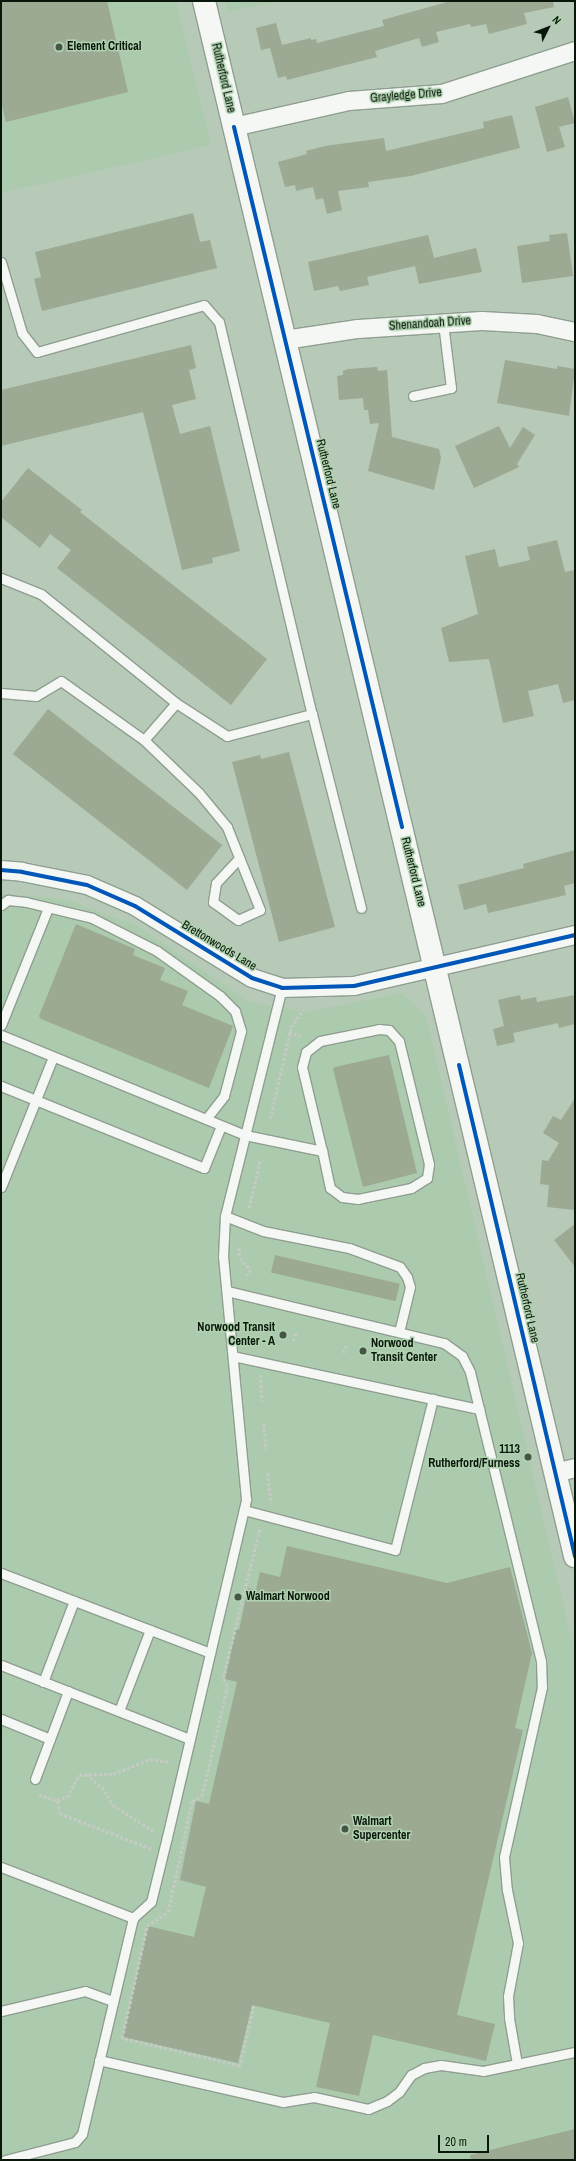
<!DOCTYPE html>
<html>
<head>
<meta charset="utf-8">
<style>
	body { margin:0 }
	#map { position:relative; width:576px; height:2161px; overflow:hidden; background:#b7c9b7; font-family:"Archivo Narrow",sans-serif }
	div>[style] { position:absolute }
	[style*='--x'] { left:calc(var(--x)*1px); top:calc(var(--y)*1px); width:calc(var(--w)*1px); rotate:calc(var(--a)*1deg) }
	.built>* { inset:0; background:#accaad }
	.building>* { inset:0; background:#9ca993; transform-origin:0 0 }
	.path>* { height:2.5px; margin-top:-1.25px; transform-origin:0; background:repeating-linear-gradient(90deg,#c5cac5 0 3px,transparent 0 5px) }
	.roads { filter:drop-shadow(1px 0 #8f9e90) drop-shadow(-1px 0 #8f9e90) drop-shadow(0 1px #8f9e90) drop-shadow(0 -1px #8f9e90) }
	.service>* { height:9px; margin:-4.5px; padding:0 4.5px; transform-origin:4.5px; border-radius:4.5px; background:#f4f7f4 }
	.minor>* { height:18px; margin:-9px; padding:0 9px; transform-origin:9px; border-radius:9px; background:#f4f7f4 }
	.tertiary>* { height:22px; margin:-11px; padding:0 11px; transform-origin:11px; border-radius:11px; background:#f4f7f4 }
	.cycleway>* { height:4px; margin:-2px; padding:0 2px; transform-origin:2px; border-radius:2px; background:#0057b8 }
	.dots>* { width:11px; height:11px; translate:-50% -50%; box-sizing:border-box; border:2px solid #afd1af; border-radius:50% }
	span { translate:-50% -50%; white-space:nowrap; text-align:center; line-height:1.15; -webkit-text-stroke:3px #afd1af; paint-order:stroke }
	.poi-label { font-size:12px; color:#09160a; font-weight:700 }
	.left { translate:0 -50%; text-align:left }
	.right { translate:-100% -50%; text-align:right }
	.street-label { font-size:12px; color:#09160a }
	.frame { position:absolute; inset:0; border:2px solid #09160a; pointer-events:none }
	.north { position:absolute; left:528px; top:8px; width:40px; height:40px; -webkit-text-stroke:3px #afd1af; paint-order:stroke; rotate:48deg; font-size:11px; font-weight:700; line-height:16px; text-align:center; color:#09160a }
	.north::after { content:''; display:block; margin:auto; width:14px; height:18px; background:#09160a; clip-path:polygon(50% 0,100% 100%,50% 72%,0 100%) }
	.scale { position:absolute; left:438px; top:2135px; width:51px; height:18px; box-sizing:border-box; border:2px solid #09160a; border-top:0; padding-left:5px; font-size:12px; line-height:14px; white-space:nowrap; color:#09160a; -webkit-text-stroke:3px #afd1af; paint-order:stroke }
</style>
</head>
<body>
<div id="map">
	<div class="built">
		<i style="clip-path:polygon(1px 1px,176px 1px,211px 145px,1px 193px)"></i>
		<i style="clip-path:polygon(226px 1px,276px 1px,228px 12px)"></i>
		<i style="clip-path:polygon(1px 893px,68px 900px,137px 926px,250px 1002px,307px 1012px,402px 993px,426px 1016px,575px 1655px,575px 2160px,1px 2160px)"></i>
	</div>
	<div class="building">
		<i style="clip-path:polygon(1px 1px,107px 1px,128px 92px,6px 122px,1px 101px)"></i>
		<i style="clip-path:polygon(451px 1px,553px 1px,554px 7px,524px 13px,527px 24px,489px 34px,486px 24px,471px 27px,470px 24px,436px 32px,439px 42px,422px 47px,419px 38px,375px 51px,377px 57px,287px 80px,286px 76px,278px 78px,270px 48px,261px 50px,256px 28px,276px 23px,282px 45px,311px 38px,311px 40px,316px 39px,317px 43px,384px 26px,382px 20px)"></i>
		<i style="clip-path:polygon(568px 97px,575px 123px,559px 127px,565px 147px,547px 152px,535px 107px)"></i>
		<i style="clip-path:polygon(512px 115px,520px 148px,411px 176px,368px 182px,369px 187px,338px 191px,342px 210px,327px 214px,323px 198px,316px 200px,313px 187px,296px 191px,295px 185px,285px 187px,278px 162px,307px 154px,306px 151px,325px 146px,384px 138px,386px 151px,484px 128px,483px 122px)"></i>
		<i style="clip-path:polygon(193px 213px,200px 242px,210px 240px,217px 268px,42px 311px,34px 279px,41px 277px,35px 252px)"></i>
		<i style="clip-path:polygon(567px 233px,573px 276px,522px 283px,517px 246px,550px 241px,549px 235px)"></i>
		<i style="clip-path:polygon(428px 235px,434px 258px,476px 248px,482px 272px,419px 284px,415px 266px,367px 277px,369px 285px,340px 291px,338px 286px,314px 291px,308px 262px)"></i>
		<i style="clip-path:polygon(191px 345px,196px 368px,189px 370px,196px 399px,172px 405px,180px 434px,210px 426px,240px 551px,212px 558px,213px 563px,182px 570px,143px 412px,1px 446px,1px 390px)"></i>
		<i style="clip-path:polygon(505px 360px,557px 369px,557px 366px,575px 369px,569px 416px,497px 403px)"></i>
		<i style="clip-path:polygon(377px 367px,378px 371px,387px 370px,392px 437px,439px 449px,441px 458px,434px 490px,368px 471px,379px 423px,370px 424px,368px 410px,364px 410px,363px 398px,339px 400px,337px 376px,343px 375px,343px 371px,348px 369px)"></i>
		<i style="clip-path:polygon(499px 426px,510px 448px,523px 427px,535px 435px,517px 464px,519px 467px,474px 488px,455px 446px)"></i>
		<i style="clip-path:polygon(28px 468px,82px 510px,80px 512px,267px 659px,231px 705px,57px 568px,71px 550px,50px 534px,40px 548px,1px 517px,1px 502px)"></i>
		<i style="clip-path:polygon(557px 540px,565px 572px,575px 570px,575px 700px,563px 703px,558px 684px,528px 691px,534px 716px,503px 723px,489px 659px,449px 662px,441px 628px,478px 614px,465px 556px,495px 549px,499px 567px,530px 560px,527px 547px)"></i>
		<i style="left:48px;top:709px;width:221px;height:57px;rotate:38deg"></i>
		<i style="clip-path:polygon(289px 752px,335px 927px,279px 942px,232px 762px,260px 755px,261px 759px)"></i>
		<i style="clip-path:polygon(575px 850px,575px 883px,564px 886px,566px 895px,488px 913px,486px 904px,464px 910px,458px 885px,524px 868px,523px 864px)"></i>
		<i style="clip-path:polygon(76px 924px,135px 949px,133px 955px,165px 968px,160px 980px,188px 991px,182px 1005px,233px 1026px,209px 1088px,41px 1019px,39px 1016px)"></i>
		<i style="clip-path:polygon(520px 995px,521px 1000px,536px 997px,537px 1002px,575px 995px,575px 1024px,559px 1028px,558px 1023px,513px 1033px,515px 1042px,497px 1046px,493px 1029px,504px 1026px,498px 1000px)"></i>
		<i style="clip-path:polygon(389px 1055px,417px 1173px,363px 1187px,333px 1069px,335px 1067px)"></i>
		<i style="clip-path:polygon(575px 1098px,575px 1210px,547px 1207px,549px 1185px,540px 1184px,542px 1160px,548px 1161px,559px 1143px,543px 1133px,553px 1116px,561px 1120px)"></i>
		<i style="clip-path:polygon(575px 1224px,575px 1267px,554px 1240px)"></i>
		<i style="left:275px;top:1255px;width:128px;height:18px;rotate:13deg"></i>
		<i style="clip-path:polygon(287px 1546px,447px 1583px,510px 1567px,532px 1653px,515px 1728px,523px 1730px,457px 2015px,495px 2024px,486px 2061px,373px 2035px,359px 2096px,316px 2087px,330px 2023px,252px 2005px,238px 2063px,123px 2037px,148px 1926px,194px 1937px,206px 1887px,180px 1880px,196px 1801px,209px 1804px,237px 1682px,225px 1679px,236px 1629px,239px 1630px,248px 1588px,256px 1590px,260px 1572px,280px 1577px)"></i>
		<i style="clip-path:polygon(575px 2129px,575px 2160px,471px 2160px,470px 2155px)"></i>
	</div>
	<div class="path">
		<i style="--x:289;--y:1032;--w:13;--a:18"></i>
		<i style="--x:270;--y:1119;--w:94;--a:-77.1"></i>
		<i style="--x:291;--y:1027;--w:21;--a:-55"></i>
		<i style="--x:249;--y:1208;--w:49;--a:-77.1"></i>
		<i style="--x:239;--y:1248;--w:10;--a:84"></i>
		<i style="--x:240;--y:1258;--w:16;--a:47"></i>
		<i style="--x:251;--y:1270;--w:7;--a:124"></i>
		<i style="--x:293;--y:1341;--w:9;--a:-69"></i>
		<i style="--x:343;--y:1353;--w:10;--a:-66"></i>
		<i style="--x:377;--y:1358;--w:10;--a:-61"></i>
		<i style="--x:261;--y:1375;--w:26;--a:88"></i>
		<i style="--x:264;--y:1424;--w:26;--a:86"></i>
		<i style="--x:268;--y:1473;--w:29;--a:84"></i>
		<i style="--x:87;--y:1774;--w:25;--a:43"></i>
		<i style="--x:105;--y:1791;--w:16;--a:60"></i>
		<i style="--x:113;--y:1805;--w:50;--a:32.7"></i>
		<i style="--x:39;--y:1795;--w:19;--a:16"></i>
		<i style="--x:151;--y:1849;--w:97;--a:-159"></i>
		<i style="--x:60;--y:1814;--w:14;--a:-102"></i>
		<i style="--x:57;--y:1800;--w:10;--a:-17"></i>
		<i style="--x:67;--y:1797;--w:25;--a:-61"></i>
		<i style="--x:79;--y:1775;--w:34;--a:-2"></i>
		<i style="--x:113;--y:1774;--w:40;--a:-22"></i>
		<i style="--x:150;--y:1759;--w:21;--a:8"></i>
		<i style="--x:254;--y:2006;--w:62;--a:103.1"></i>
		<i style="--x:240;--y:2066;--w:121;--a:-166.7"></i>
		<i style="--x:122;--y:2038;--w:115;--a:-77.4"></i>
		<i style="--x:147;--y:1926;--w:25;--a:-34"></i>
		<i style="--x:168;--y:1912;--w:114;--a:-77.8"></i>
		<i style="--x:192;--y:1801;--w:11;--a:-27"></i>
		<i style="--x:202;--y:1796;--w:107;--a:-77"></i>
		<i style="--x:226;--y:1692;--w:6;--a:-81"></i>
		<i style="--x:227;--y:1686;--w:9;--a:-117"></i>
		<i style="--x:223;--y:1678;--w:155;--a:-76.2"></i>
	</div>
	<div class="roads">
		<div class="service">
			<i style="--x:1;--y:262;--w:74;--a:73.5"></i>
			<i style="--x:22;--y:333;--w:24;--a:52"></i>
			<i style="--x:37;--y:352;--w:173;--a:-15.7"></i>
			<i style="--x:204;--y:305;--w:23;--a:49"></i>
			<i style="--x:219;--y:322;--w:403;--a:76.7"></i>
			<i style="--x:413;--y:396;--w:39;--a:-12"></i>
			<i style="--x:451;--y:388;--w:65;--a:-97"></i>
			<i style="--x:1;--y:578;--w:43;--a:21.8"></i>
			<i style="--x:41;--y:594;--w:174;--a:38.9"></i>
			<i style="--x:176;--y:703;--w:61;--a:32.9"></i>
			<i style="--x:227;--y:736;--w:88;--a:-14.5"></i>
			<i style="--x:312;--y:714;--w:200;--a:75.8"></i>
			<i style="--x:1;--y:693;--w:35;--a:5"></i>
			<i style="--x:36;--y:696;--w:29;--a:-31"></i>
			<i style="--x:61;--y:681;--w:102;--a:35.4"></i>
			<i style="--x:144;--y:740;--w:49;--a:-49.1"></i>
			<i style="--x:144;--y:740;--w:76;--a:43.9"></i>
			<i style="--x:199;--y:793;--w:44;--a:50.5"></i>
			<i style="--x:227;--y:827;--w:89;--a:68.3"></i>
			<i style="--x:260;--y:910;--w:24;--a:156"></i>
			<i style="--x:238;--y:920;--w:31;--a:-144"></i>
			<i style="--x:213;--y:902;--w:19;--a:-81"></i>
			<i style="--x:216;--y:883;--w:34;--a:-47"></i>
			<i style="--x:1;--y:905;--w:9;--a:-36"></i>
			<i style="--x:8;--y:900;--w:18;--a:6"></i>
			<i style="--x:26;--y:902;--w:68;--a:13.6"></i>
			<i style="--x:92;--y:918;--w:73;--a:26.9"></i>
			<i style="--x:157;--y:951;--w:77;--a:35.5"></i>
			<i style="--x:220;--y:996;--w:21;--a:45"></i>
			<i style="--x:235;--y:1011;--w:21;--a:73"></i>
			<i style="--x:241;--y:1031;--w:67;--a:104.7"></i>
			<i style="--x:224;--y:1096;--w:29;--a:128"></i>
			<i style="--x:1;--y:1025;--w:126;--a:-68.1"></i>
			<i style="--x:1;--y:1035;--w:264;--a:22.3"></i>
			<i style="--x:245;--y:1135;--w:79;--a:11.7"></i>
			<i style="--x:322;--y:1151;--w:86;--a:-103.4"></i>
			<i style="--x:302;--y:1067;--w:16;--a:-75"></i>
			<i style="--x:306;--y:1052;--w:18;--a:-38"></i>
			<i style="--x:320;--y:1041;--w:60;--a:-11.5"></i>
			<i style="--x:379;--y:1029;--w:10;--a:6"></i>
			<i style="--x:389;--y:1030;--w:15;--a:48"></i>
			<i style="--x:399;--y:1041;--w:127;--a:76.3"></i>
			<i style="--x:429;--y:1164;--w:14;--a:98"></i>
			<i style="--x:427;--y:1178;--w:19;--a:148"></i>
			<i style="--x:411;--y:1188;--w:54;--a:168.3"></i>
			<i style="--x:358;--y:1199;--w:16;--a:-173"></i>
			<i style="--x:342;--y:1197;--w:15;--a:-143"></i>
			<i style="--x:330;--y:1188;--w:38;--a:-102"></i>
			<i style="--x:1;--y:1086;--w:219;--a:22"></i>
			<i style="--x:204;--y:1168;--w:45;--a:-68"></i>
			<i style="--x:1;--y:1187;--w:140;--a:-68.2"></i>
			<i style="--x:225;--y:1216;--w:41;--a:21.5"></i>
			<i style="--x:263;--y:1231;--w:88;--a:11.2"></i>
			<i style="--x:349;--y:1248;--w:54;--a:20.4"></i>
			<i style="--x:400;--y:1267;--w:12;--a:55"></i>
			<i style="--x:407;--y:1277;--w:10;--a:73"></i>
			<i style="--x:410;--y:1287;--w:46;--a:103.7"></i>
			<i style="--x:227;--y:1291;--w:223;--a:13.5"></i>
			<i style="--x:444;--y:1343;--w:22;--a:36"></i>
			<i style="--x:462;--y:1356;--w:18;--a:63"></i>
			<i style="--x:470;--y:1372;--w:298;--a:76.2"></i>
			<i style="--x:541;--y:1661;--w:26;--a:88"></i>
			<i style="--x:542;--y:1687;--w:174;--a:102.6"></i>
			<i style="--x:504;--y:1857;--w:33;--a:85"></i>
			<i style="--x:507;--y:1890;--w:54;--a:78.3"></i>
			<i style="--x:518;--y:1943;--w:54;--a:100.7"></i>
			<i style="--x:508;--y:1996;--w:22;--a:87"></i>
			<i style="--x:509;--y:2018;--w:47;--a:80.1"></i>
			<i style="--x:233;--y:1356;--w:252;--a:12.2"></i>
			<i style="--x:244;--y:1510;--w:156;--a:14.8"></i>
			<i style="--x:395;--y:1550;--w:156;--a:-75.9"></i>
			<i style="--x:1;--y:1573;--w:224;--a:20.9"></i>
			<i style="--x:1;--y:1665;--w:203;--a:21.4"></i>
			<i style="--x:43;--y:1682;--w:87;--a:-69.1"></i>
			<i style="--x:119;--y:1711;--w:87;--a:-69.1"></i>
			<i style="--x:1;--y:1719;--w:53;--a:22.2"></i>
			<i style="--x:35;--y:1779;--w:94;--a:-69.4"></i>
			<i style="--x:1;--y:1867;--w:142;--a:21.1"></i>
			<i style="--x:1;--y:2011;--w:86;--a:-13.4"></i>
			<i style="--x:85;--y:1991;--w:30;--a:20"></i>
			<i style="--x:99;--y:2060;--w:189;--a:12.9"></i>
			<i style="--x:283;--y:2102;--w:31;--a:-9"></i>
			<i style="--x:314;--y:2097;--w:55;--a:12.5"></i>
			<i style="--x:368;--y:2109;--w:21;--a:-23"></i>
			<i style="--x:387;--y:2101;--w:15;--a:-37"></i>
			<i style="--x:399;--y:2092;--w:21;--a:-55"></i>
			<i style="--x:411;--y:2075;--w:15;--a:-28"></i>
			<i style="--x:424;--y:2068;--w:17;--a:-10"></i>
			<i style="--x:441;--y:2065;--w:42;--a:8.1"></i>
			<i style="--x:483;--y:2071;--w:94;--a:-11.7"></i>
			<i style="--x:5;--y:2160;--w:72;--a:-14.4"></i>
			<i style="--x:75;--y:2142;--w:11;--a:-49"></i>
			<i style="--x:82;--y:2134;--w:222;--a:-76.7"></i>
			<i style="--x:133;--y:1918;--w:24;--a:-42"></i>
			<i style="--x:151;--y:1902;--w:67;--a:-76.2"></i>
			<i style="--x:167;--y:1837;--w:347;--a:-76.8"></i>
			<i style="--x:246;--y:1499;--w:243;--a:-95.4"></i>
			<i style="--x:223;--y:1257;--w:41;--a:-87.2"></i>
			<i style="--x:225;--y:1216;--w:235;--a:-76"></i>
		</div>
		<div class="minor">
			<i style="--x:234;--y:127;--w:118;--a:-12.7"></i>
			<i style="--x:349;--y:101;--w:93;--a:-4.3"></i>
			<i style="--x:442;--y:94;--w:140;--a:-17.9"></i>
			<i style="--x:285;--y:340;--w:74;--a:-8.6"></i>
			<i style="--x:358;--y:329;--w:124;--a:-3.7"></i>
			<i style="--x:482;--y:321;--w:55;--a:3.1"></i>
			<i style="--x:537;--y:324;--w:39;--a:12"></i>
			<i style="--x:1;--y:870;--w:21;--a:5"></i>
			<i style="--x:22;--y:872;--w:66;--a:11.3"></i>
			<i style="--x:87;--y:885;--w:52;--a:23.6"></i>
			<i style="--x:135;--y:906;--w:137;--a:31.6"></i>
			<i style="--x:252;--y:978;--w:32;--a:18"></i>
			<i style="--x:282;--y:988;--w:72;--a:-1.6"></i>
			<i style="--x:354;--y:986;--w:227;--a:-13"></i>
			<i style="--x:555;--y:1473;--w:21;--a:-14"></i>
		</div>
		<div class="tertiary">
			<i style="--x:204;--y:1;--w:1599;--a:76.58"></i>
		</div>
	</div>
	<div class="cycleway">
		<i style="--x:234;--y:127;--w:720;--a:76.5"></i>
		<i style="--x:1;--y:870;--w:21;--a:5"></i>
		<i style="--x:22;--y:872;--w:66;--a:11.3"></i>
		<i style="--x:87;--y:885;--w:52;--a:23.6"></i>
		<i style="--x:135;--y:906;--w:137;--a:31.6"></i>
		<i style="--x:252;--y:978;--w:32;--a:18"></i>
		<i style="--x:282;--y:988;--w:72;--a:-1.6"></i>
		<i style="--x:354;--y:986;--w:227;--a:-13"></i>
		<i style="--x:459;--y:1065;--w:505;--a:76.71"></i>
	</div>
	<div class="dots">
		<i style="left:59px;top:47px;background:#465547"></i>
		<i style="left:283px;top:1335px;background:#465547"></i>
		<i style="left:363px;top:1351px;background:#465547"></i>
		<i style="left:528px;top:1457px;background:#465547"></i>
		<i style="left:238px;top:1597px;background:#465547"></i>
		<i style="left:345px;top:1829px;background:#465547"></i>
	</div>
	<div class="poi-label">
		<span class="left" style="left:67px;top:47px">Element Critical</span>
		<span class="right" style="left:275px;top:1335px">Norwood Transit<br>Center - A</span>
		<span class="left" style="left:371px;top:1351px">Norwood<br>Transit Center</span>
		<span class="right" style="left:520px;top:1457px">1113<br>Rutherford/Furness</span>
		<span class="left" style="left:246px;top:1597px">Walmart Norwood</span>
		<span class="left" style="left:353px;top:1829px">Walmart<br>Supercenter</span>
	</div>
	<div class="street-label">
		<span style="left:223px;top:78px;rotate:77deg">Rutherford Lane</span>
		<span style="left:406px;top:96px;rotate:-5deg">Grayledge Drive</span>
		<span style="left:430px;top:324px;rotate:-4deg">Shenandoah Drive</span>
		<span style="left:328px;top:474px;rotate:76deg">Rutherford Lane</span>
		<span style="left:413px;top:872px;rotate:76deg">Rutherford Lane</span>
		<span style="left:219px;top:946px;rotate:31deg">Brettonwoods Lane</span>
		<span style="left:527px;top:1308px;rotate:77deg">Rutherford Lane</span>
	</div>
	<div class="frame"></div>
	<div class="north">N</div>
	<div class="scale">20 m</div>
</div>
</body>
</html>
